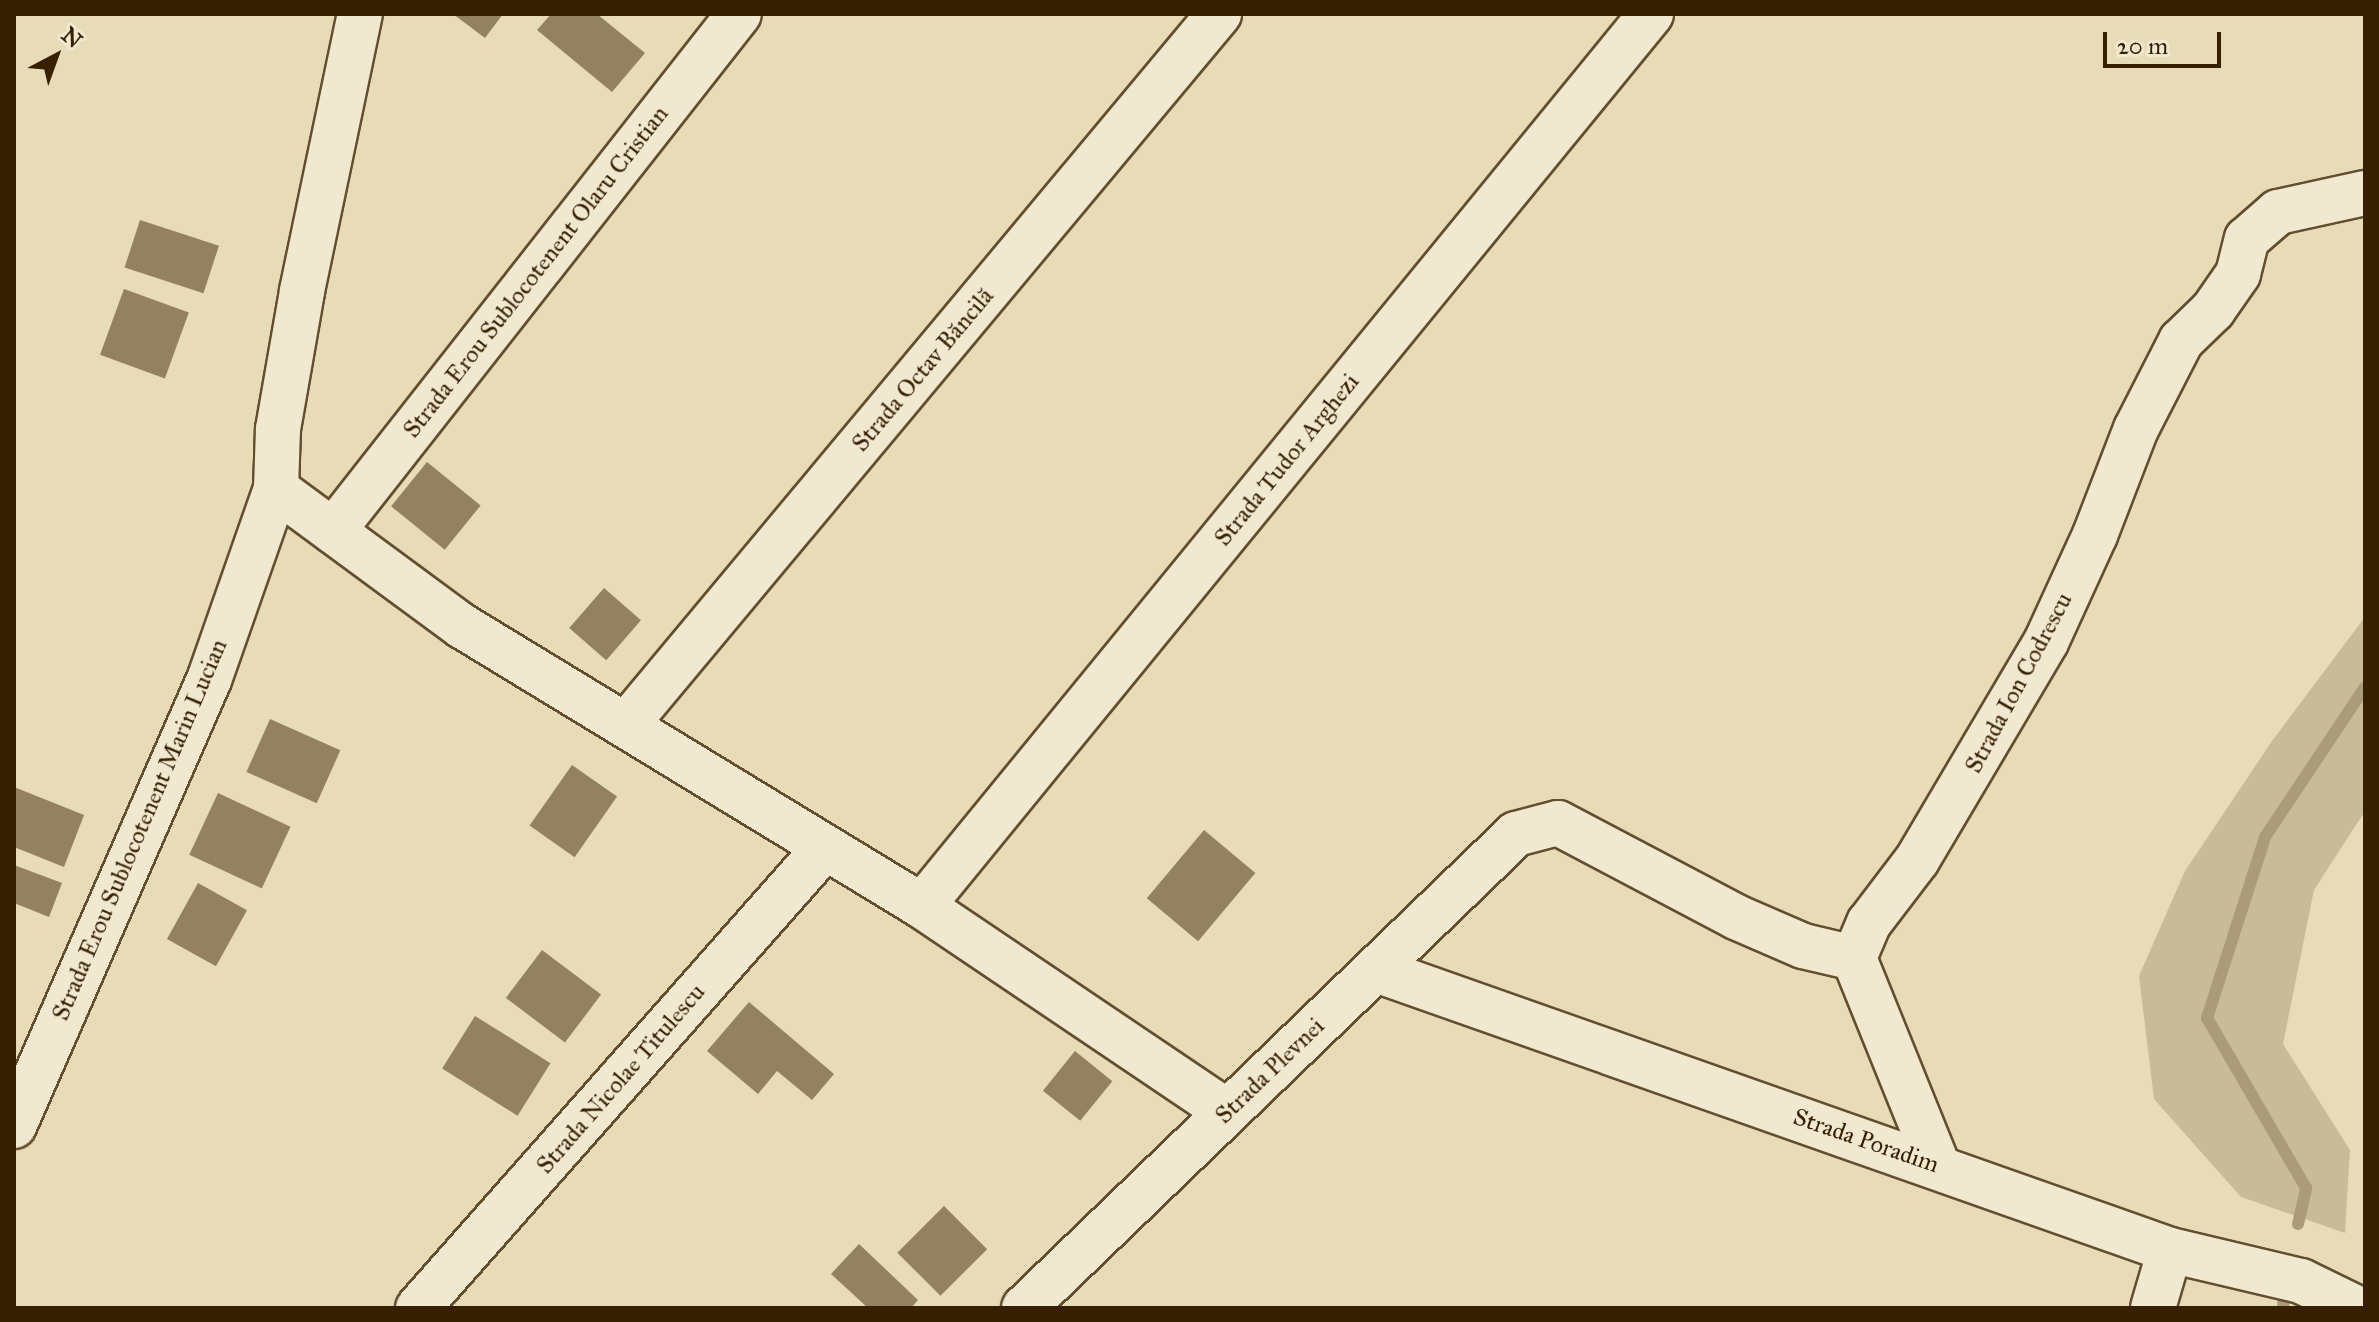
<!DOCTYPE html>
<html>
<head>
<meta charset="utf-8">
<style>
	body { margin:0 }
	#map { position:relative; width:2379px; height:1322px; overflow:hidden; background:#e8dbb7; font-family:"IM FELL Great Primer",serif }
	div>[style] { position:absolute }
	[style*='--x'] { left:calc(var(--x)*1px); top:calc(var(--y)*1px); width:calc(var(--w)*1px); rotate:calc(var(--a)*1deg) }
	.green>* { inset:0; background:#cabb98 }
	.stream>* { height:12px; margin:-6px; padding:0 6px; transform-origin:6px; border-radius:6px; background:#ac9b79 }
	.building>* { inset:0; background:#938160; transform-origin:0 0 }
	.roads { filter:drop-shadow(2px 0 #634e2e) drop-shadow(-2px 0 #634e2e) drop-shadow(0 2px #634e2e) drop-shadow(0 -2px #634e2e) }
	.street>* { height:44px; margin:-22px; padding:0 22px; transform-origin:22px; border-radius:22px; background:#f0e8d0 }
	.secondary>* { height:44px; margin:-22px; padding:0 22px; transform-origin:22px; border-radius:22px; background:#f0e8d0 }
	span { translate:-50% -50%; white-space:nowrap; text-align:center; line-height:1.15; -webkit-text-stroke:6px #f0e8d0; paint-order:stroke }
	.street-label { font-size:24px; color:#371f01 }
	.frame { position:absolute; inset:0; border:16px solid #371f01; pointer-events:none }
	.north { position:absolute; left:16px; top:16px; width:80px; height:80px; -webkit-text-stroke:6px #f0e8d0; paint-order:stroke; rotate:41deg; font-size:22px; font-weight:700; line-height:32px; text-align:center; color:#371f01 }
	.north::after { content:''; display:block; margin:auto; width:28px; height:36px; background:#371f01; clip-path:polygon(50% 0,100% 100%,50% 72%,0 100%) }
	.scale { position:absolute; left:2103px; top:32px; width:118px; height:36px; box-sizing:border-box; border:4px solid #371f01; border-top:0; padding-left:10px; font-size:24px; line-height:28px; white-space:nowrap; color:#371f01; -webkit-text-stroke:6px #f0e8d0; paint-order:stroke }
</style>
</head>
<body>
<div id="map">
	<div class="green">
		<i style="clip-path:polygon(2365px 617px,2365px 811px,2314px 890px,2283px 1044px,2350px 1150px,2345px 1233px,2241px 1197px,2154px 1099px,2139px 976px,2185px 871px,2272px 741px)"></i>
	</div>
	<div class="stream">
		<i style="--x:2298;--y:1224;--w:37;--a:-77"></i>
		<i style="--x:2306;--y:1188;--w:197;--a:-120.2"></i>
		<i style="--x:2207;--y:1018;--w:190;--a:-72.2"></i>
		<i style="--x:2265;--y:837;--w:180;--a:-56.3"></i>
		<i style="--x:2283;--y:1308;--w:11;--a:-85"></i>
	</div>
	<div class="building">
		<i style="clip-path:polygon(453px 14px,503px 14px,485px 38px)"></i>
		<i style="clip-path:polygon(551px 14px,597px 14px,645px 53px,612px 92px,537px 30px)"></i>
		<i style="left:140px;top:220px;width:83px;height:50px;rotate:18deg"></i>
		<i style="left:124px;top:289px;width:69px;height:70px;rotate:20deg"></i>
		<i style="left:427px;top:462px;width:69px;height:57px;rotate:39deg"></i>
		<i style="left:604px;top:588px;width:49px;height:53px;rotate:41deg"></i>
		<i style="left:270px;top:719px;width:77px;height:58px;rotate:24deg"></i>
		<i style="left:572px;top:765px;width:55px;height:74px;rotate:35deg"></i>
		<i style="clip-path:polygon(14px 787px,84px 815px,64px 867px,14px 847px)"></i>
		<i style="left:218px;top:793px;width:80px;height:68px;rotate:25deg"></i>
		<i style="left:1204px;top:830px;width:67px;height:89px;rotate:40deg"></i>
		<i style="clip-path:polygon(14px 865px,62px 883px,49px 917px,14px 903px)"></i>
		<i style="left:198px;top:883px;width:56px;height:64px;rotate:29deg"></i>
		<i style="left:542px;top:950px;width:74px;height:60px;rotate:37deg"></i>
		<i style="clip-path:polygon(749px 1002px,834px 1074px,812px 1100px,777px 1071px,758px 1094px,707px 1051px)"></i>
		<i style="left:475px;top:1016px;width:89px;height:62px;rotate:32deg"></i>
		<i style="left:1075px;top:1051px;width:48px;height:51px;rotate:39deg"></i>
		<i style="left:944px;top:1206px;width:61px;height:66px;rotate:45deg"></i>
		<i style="clip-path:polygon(859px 1244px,918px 1300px,911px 1308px,868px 1308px,831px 1274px)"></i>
	</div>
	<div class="roads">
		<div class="street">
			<i style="--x:276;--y:489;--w:231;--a:36.4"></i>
			<i style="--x:462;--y:626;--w:539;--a:31.33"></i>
			<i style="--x:922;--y:906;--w:368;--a:34"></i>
			<i style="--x:333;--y:531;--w:657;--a:-51.86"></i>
			<i style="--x:626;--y:725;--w:926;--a:-50.17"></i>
			<i style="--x:922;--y:906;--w:1152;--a:-50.74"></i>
			<i style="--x:1376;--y:970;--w:842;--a:19.42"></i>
			<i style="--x:2170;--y:1250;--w:135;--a:13.3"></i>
			<i style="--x:2301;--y:1281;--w:61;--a:26.1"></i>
			<i style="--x:14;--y:1126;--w:487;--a:-66.4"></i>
			<i style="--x:209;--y:680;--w:202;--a:-70.7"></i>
			<i style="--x:276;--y:489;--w:60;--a:-88.1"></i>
			<i style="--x:278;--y:429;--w:140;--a:-80.1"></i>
			<i style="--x:302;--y:291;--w:283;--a:-78.2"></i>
			<i style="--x:1938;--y:1166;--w:224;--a:-112"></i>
			<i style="--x:1854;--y:958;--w:38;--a:-67"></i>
			<i style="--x:1869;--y:923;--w:79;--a:-52.7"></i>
			<i style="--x:1917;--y:860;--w:253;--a:-59.4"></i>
			<i style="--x:2046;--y:642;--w:118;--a:-65.4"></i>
			<i style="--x:2095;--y:535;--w:114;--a:-68.9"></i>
			<i style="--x:2136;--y:429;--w:99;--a:-62.9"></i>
			<i style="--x:2181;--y:341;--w:45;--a:-44.1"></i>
			<i style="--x:2213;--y:310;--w:44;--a:-55.2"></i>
			<i style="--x:2238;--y:274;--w:36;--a:-76"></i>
			<i style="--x:2247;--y:239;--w:41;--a:-41.1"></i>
			<i style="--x:2278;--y:212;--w:89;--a:-12.3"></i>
			<i style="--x:418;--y:1308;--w:611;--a:-48.51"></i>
			<i style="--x:1024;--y:1308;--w:683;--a:-43.93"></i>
			<i style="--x:1516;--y:834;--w:43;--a:-14.7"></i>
			<i style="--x:1558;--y:823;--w:201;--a:27.8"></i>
			<i style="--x:1736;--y:917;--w:73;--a:23.4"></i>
			<i style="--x:1803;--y:946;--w:52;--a:13.2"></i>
		</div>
		<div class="secondary">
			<i style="--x:2153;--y:1308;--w:60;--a:-73.7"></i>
		</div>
	</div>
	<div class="street-label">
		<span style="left:536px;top:272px;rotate:-52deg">Strada Erou Sublocotenent Olaru Cristian</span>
		<span style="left:923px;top:370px;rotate:-50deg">Strada Octav Băncilă</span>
		<span style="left:1287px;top:460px;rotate:-51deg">Strada Tudor Arghezi</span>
		<span style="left:2019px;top:683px;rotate:-62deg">Strada Ion Codrescu</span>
		<span style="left:140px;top:830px;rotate:-67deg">Strada Erou Sublocotenent Marin Lucian</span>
		<span style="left:1270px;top:1071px;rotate:-44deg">Strada Plevnei</span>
		<span style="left:621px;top:1079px;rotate:-49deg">Strada Nicolae Titulescu</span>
		<span style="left:1866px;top:1141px;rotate:19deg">Strada Poradim</span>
	</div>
	<div class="frame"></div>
	<div class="north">N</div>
	<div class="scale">20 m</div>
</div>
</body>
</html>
